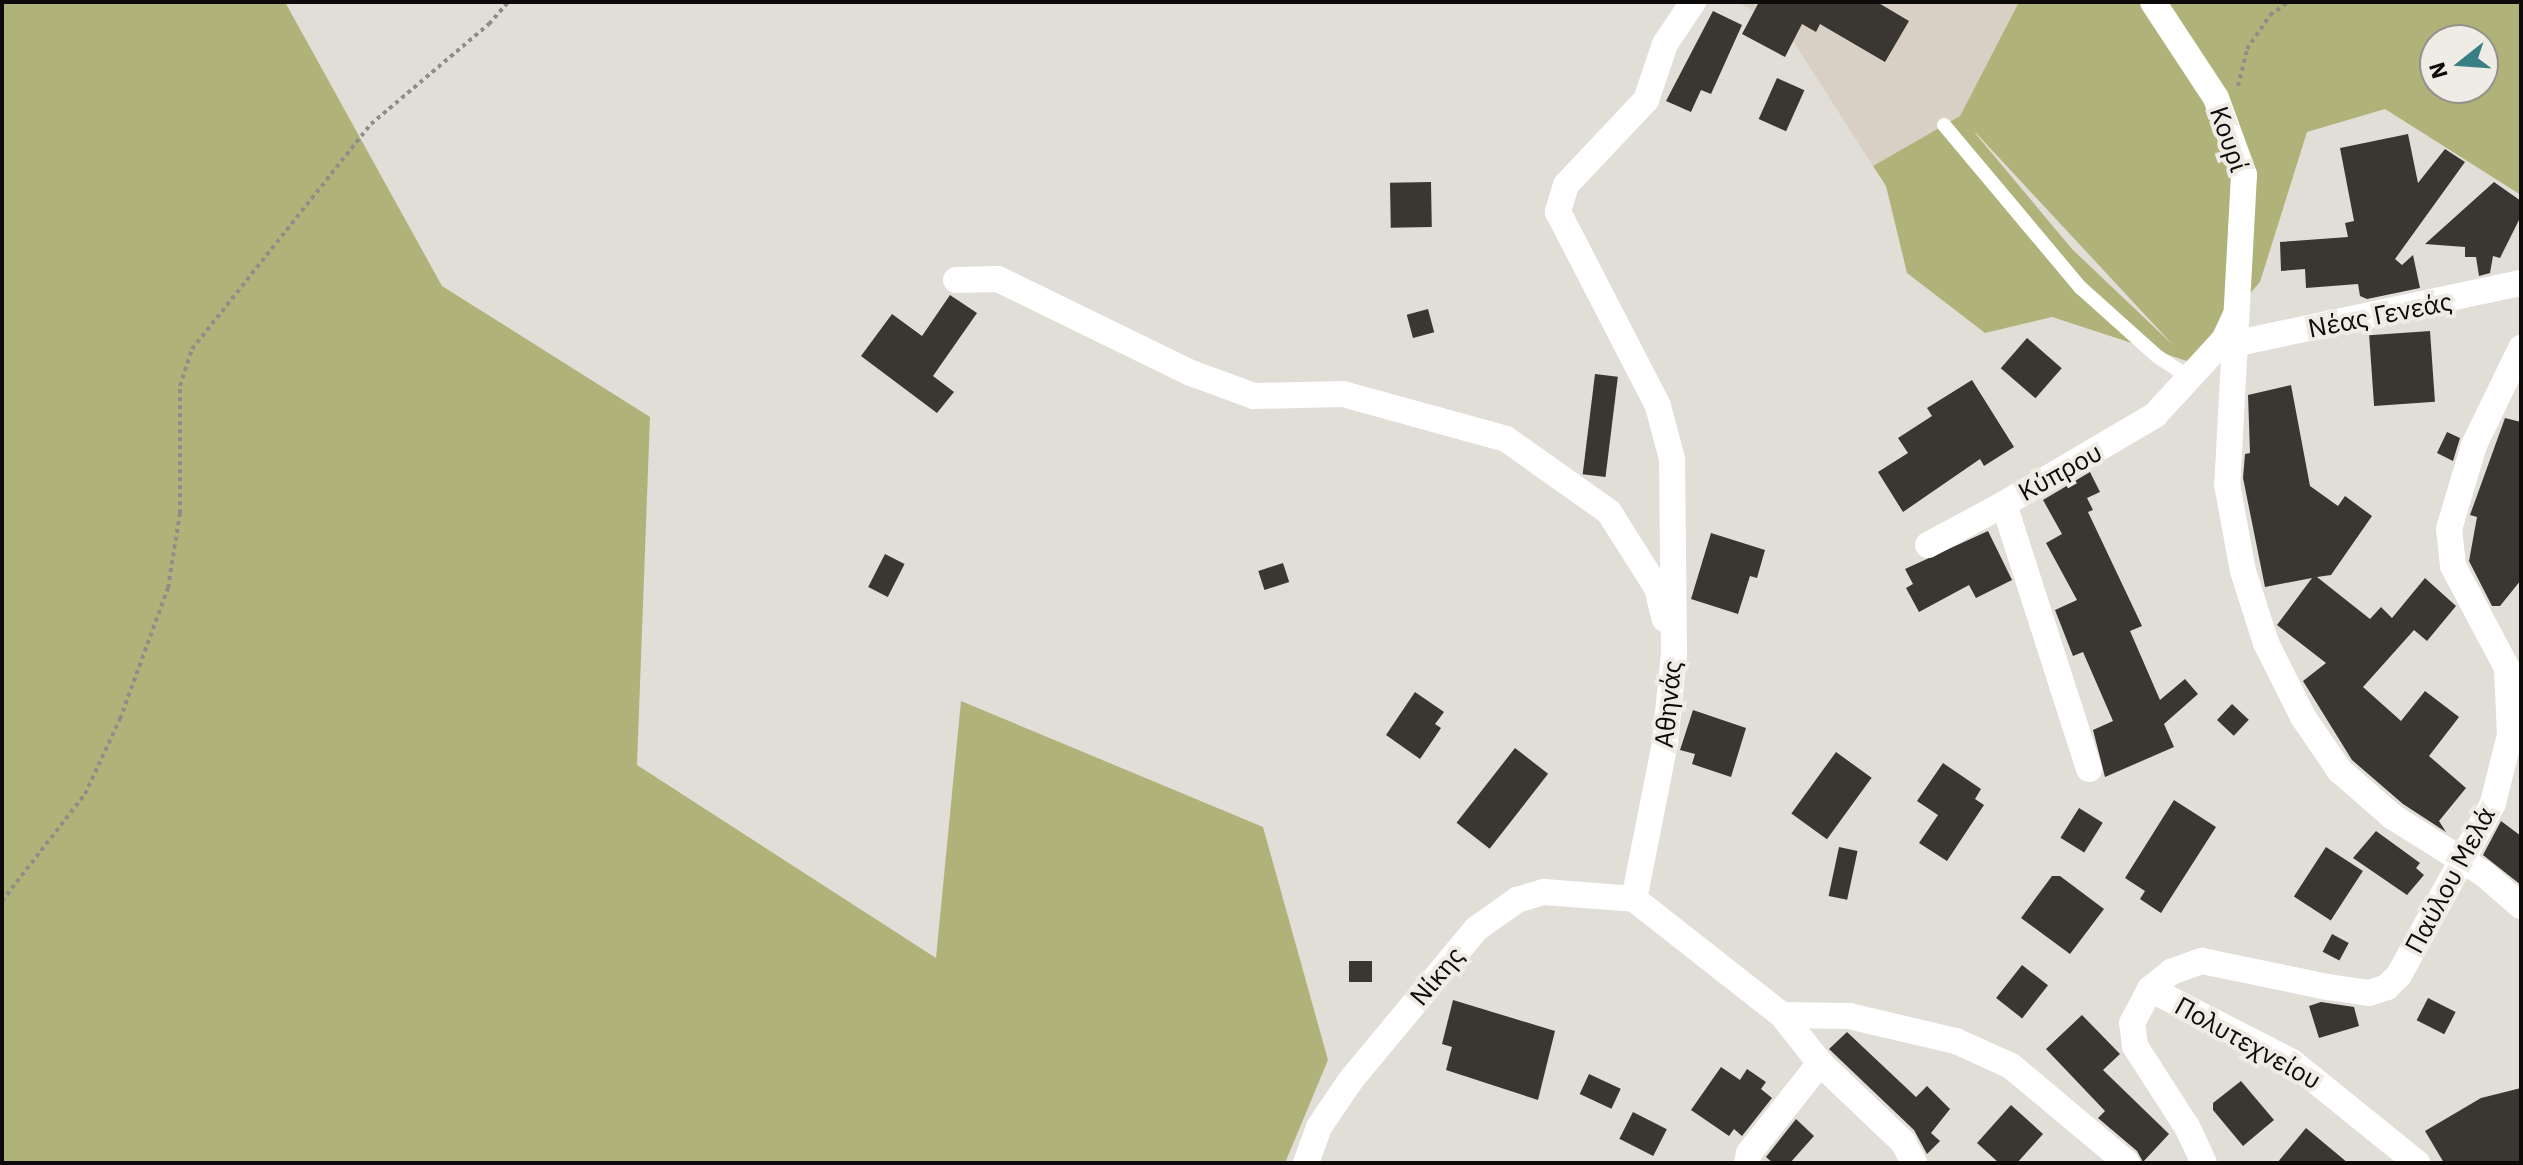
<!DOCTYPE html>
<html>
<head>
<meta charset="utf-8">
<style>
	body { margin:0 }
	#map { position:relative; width:2523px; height:1165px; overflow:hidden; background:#e1ded8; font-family:"IBM Plex Sans",sans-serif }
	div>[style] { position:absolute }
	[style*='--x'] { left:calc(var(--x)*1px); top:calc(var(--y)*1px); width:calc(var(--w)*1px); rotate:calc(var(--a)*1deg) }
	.built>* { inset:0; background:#d8d0c4 }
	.green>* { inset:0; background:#afb37a }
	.building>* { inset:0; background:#3a3733; transform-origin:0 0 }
	.path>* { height:4px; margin-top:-2px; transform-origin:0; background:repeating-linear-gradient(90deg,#908d89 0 4px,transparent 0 8px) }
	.lane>* { height:14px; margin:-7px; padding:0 7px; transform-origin:7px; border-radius:7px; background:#fff }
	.street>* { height:26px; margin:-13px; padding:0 13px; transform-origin:13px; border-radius:13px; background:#fff }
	span { translate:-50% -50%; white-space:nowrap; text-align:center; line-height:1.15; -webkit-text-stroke:8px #efebe5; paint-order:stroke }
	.street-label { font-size:26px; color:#0d0b0a }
	.frame { position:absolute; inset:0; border:4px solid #0d0b0a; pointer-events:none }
	.north { position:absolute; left:2419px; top:24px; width:80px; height:80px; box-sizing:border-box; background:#efebe5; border:2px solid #95918d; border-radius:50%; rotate:253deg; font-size:22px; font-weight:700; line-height:32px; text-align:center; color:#0d0b0a }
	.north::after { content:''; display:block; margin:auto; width:28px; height:36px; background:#388084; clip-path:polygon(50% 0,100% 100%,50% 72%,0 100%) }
</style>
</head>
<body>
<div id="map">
	<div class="built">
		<i style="clip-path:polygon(1737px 2px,2019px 2px,1960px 116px,1873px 166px,1793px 41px,1796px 35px)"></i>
	</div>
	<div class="green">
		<i style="clip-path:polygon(2px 2px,285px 2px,442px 286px,650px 417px,637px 765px,936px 958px,961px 701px,1263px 827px,1328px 1060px,1285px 1163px,2px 1163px)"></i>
		<i style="clip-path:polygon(evenodd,2019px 2px,2521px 2px,2521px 195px,2385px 109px,2307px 132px,2260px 282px,2190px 362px,2052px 317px,1985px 333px,1907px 273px,1886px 186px,1873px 166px,1960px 116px,2019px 2px,2435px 40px,2483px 40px,2483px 88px,2435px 88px,2435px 40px,2019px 2px,1975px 133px,1976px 133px,2174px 346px,2072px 249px,1975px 133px)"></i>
	</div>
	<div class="building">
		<i style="clip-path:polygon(1759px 2px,1877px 2px,1909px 21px,1885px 62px,1820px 24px,1816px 32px,1802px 24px,1785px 57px,1742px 34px)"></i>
		<i style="clip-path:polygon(1713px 11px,1742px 25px,1711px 94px,1701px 90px,1691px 112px,1666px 101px)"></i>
		<i style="left:1777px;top:78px;width:30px;height:45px;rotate:24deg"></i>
		<i style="clip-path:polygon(2408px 134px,2418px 183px,2445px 149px,2465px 162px,2395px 259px,2402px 265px,2413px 255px,2420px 288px,2367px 299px,2360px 296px,2358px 284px,2306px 288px,2305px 269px,2281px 271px,2280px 242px,2348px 237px,2345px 223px,2354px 221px,2340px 148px)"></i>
		<i style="left:1431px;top:182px;width:45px;height:41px;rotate:89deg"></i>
		<i style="clip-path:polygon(2494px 182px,2521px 201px,2521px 216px,2500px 258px,2493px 256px,2490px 273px,2479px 276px,2476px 257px,2465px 257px,2465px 247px,2425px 244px)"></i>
		<i style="clip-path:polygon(950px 295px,977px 313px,933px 376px,954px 392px,937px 413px,861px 356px,892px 314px,922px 336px)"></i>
		<i style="left:1428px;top:309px;width:24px;height:22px;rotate:75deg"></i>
		<i style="left:2430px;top:331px;width:71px;height:61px;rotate:86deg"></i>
		<i style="left:2027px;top:338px;width:46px;height:40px;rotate:41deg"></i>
		<i style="left:1595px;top:374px;width:23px;height:101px;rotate:7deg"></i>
		<i style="clip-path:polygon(1972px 380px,2014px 447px,1984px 466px,1980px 459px,1903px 512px,1878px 472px,1908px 453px,1898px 438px,1932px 416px,1927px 408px)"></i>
		<i style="clip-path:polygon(2291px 385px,2310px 486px,2338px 506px,2345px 496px,2372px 516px,2331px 575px,2317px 577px,2370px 619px,2381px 607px,2392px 618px,2425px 578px,2456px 606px,2427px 641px,2414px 630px,2363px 687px,2401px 721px,2425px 691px,2459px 717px,2429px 756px,2466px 788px,2439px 821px,2446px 832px,2403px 804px,2352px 760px,2303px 681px,2326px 663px,2277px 625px,2312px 578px,2265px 587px,2243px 478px,2245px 454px,2250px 453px,2248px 395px)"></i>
		<i style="clip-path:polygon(2505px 418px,2521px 422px,2521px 580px,2500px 606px,2492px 606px,2469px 561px,2477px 517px,2470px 515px)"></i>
		<i style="clip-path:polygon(2447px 432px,2460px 438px,2453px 461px,2437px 453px)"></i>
		<i style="clip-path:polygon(2090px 472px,2100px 492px,2087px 498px,2093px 510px,2088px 512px,2142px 626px,2130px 631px,2160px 700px,2185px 679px,2198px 694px,2164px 724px,2174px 747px,2105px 777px,2093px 730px,2113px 721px,2083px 652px,2073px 656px,2055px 610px,2077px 600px,2046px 543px,2062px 534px,2043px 500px)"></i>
		<i style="clip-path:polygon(1988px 531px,2012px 580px,1976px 598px,1969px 585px,1919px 612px,1906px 588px,1913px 584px,1905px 569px)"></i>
		<i style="clip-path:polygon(1711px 533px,1765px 550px,1757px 578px,1750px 576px,1738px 614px,1691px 599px)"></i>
		<i style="left:885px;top:554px;width:22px;height:37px;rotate:27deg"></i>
		<i style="left:1283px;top:563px;width:20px;height:26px;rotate:72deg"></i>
		<i style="clip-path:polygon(1415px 692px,1444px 712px,1435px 724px,1441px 728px,1420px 759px,1386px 735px)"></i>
		<i style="left:2232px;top:704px;width:23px;height:22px;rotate:43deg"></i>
		<i style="clip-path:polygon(1693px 710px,1746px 728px,1731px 777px,1692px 764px,1695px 754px,1680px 750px)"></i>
		<i style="left:1515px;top:748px;width:42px;height:95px;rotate:38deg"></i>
		<i style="left:1836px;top:752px;width:44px;height:76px;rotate:36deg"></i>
		<i style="clip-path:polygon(1943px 763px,1981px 789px,1975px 799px,1984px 805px,1947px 861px,1919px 843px,1938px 815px,1917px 801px)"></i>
		<i style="clip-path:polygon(2174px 800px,2216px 827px,2161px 913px,2140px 899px,2145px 891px,2125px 878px)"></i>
		<i style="left:2079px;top:808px;width:28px;height:35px;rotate:32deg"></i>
		<i style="clip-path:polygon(2501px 821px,2521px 836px,2521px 885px,2483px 855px)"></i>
		<i style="clip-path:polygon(2376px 831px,2420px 863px,2416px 868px,2424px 875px,2407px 895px,2353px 858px)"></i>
		<i style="left:1839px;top:847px;width:19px;height:50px;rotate:12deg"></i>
		<i style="left:2326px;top:847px;width:44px;height:59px;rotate:33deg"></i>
		<i style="clip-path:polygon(2052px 876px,2060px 876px,2104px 909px,2070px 954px,2021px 918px)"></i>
		<i style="left:2332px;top:934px;width:19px;height:20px;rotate:28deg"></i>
		<i style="left:1349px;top:961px;width:23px;height:21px"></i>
		<i style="left:2022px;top:965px;width:33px;height:42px;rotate:38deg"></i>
		<i style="left:2428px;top:998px;width:31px;height:25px;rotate:27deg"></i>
		<i style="clip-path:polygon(1453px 1000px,1555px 1031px,1538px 1100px,1446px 1070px,1452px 1047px,1442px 1044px)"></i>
		<i style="clip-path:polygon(2321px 1002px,2354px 1007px,2359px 1026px,2319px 1038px,2309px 1006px)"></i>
		<i style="clip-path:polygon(2082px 1015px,2120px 1054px,2103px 1070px,2169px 1134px,2143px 1162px,2137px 1151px,2098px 1118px,2105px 1111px,2046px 1049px)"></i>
		<i style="clip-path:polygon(1847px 1032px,1916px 1097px,1927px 1086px,1950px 1109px,1931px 1133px,1940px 1141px,1927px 1154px,1914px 1130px,1829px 1049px)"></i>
		<i style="clip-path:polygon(1721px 1067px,1740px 1080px,1747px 1069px,1766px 1082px,1761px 1089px,1772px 1098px,1742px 1136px,1734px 1129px,1729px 1136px,1691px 1110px)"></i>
		<i style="left:1589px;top:1074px;width:35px;height:22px;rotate:25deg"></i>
		<i style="clip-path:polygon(2241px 1081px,2274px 1120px,2243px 1146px,2213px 1110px,2213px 1103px)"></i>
		<i style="clip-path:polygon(2521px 1088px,2521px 1163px,2444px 1163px,2425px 1131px,2481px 1098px)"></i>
		<i style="clip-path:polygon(2011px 1105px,2043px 1134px,2017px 1163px,1999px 1163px,1977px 1143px)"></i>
		<i style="left:1633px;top:1112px;width:38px;height:30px;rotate:27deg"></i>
		<i style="clip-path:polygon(1796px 1119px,1814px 1136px,1790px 1163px,1773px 1163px,1766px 1157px)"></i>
		<i style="clip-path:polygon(2306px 1128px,2348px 1163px,2277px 1163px)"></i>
	</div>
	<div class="path">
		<i style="--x:2238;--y:86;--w:38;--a:-76"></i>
		<i style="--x:2247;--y:49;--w:41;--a:-55.9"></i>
		<i style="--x:2270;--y:15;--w:22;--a:-36"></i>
		<i style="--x:2;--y:901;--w:135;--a:-52.2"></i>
		<i style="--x:85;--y:794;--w:83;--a:-65"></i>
		<i style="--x:120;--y:719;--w:140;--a:-69.9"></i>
		<i style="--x:168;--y:588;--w:76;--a:-80.9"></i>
		<i style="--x:180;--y:513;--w:127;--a:-90"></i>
		<i style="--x:180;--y:386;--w:39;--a:-72"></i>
		<i style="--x:192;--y:349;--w:288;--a:-51.5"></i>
		<i style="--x:371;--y:124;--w:155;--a:-40.3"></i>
		<i style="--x:489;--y:24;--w:29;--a:-49"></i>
	</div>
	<div class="lane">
		<i style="--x:1944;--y:125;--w:213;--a:50"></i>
		<i style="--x:2081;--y:288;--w:103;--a:41.9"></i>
		<i style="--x:2158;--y:357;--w:40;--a:32.9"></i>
	</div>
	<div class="street">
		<i style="--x:1693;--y:2;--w:50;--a:123.7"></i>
		<i style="--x:1665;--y:44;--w:59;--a:108.7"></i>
		<i style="--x:1646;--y:100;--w:117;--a:133.3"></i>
		<i style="--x:1566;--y:185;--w:28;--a:107"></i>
		<i style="--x:1558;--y:212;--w:218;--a:62.7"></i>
		<i style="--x:1658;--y:406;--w:55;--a:75.2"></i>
		<i style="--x:1672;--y:459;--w:194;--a:89.4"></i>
		<i style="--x:1674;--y:653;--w:90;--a:95.7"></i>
		<i style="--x:1665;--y:743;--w:159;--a:101.2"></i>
		<i style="--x:1634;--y:899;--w:188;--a:38.1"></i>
		<i style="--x:1782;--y:1015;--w:67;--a:0.9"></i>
		<i style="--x:1849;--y:1016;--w:110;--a:13.2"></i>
		<i style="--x:1956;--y:1041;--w:60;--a:24.4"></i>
		<i style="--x:2011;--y:1066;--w:151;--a:39.9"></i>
		<i style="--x:2153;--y:2;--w:115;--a:56.7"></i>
		<i style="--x:2216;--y:98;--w:82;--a:70"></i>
		<i style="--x:2244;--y:175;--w:309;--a:93.1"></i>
		<i style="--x:2227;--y:484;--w:88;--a:79.6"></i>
		<i style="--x:2243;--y:571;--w:76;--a:72.3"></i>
		<i style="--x:2266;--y:643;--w:83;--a:63.4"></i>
		<i style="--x:2303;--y:717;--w:65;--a:55.6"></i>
		<i style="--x:2340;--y:771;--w:70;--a:41"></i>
		<i style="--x:2393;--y:817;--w:107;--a:32.1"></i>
		<i style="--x:2484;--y:874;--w:49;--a:40.9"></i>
		<i style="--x:956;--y:280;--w:42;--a:-1.4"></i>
		<i style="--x:998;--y:279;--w:215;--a:26"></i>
		<i style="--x:1191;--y:373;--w:67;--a:20.1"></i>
		<i style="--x:1254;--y:396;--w:89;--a:-1.3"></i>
		<i style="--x:1343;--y:394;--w:169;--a:15.4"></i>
		<i style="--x:1506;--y:439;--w:126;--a:35.3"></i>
		<i style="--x:1609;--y:512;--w:90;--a:57.7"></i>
		<i style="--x:1657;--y:588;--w:32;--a:76"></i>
		<i style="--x:2238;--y:343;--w:289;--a:-12"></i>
		<i style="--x:1928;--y:545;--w:86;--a:-28.3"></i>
		<i style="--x:2089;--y:769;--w:278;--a:-107.8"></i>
		<i style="--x:2004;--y:504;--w:175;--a:-30.5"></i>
		<i style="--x:2155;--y:415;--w:102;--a:-47.4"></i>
		<i style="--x:2224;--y:340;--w:26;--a:-65"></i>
		<i style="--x:2150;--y:989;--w:160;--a:27.2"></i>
		<i style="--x:2292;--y:1062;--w:161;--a:38.9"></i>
		<i style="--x:1782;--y:1015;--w:61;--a:51.6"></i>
		<i style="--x:1820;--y:1063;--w:115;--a:43.6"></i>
		<i style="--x:1903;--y:1142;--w:24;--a:62"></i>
		<i style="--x:1306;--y:1163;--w:38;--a:-70"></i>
		<i style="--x:1319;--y:1127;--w:55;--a:-56"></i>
		<i style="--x:1350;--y:1081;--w:197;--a:-50.3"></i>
		<i style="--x:1476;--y:929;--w:50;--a:-35.3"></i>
		<i style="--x:1517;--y:900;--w:28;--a:-17"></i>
		<i style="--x:1544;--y:892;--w:90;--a:4.4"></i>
		<i style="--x:1747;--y:1163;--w:10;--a:-79"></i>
		<i style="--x:1749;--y:1153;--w:115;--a:-51.7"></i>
		<i style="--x:2204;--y:1163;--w:40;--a:-115"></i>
		<i style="--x:2187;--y:1127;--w:96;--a:-122.7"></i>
		<i style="--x:2135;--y:1046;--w:23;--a:-97"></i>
		<i style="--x:2132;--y:1023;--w:38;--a:-62"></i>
		<i style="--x:2150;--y:989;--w:27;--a:-39"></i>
		<i style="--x:2171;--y:972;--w:33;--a:-20"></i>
		<i style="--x:2202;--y:961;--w:129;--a:11.7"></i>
		<i style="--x:2328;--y:987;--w:41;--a:8.3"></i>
		<i style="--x:2369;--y:993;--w:19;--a:-18"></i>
		<i style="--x:2387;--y:987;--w:17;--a:-45"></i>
		<i style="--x:2399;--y:975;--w:196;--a:-61.3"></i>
		<i style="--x:2493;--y:803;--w:70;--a:-76"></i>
		<i style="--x:2510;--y:735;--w:67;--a:-92.6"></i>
		<i style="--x:2507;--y:668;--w:115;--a:-117.9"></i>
		<i style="--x:2453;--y:566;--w:37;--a:-96"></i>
		<i style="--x:2449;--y:529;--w:88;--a:-73.4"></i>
		<i style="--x:2474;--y:445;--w:108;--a:-64.1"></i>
	</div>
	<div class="street-label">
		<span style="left:2229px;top:139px;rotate:71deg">Κουρί</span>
		<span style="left:2380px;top:315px;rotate:-11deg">Νέας Γενεάς</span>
		<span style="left:2060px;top:472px;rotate:-29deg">Κύπρου</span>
		<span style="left:1668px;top:704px;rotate:-84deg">Αθηνάς</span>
		<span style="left:2450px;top:880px;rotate:-62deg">Παύλου Μελά</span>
		<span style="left:1437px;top:976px;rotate:-50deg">Νίκης</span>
		<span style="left:2248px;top:1043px;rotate:29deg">Πολυτεχνείου</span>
	</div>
	<div class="frame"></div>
	<div class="north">N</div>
</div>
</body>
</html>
